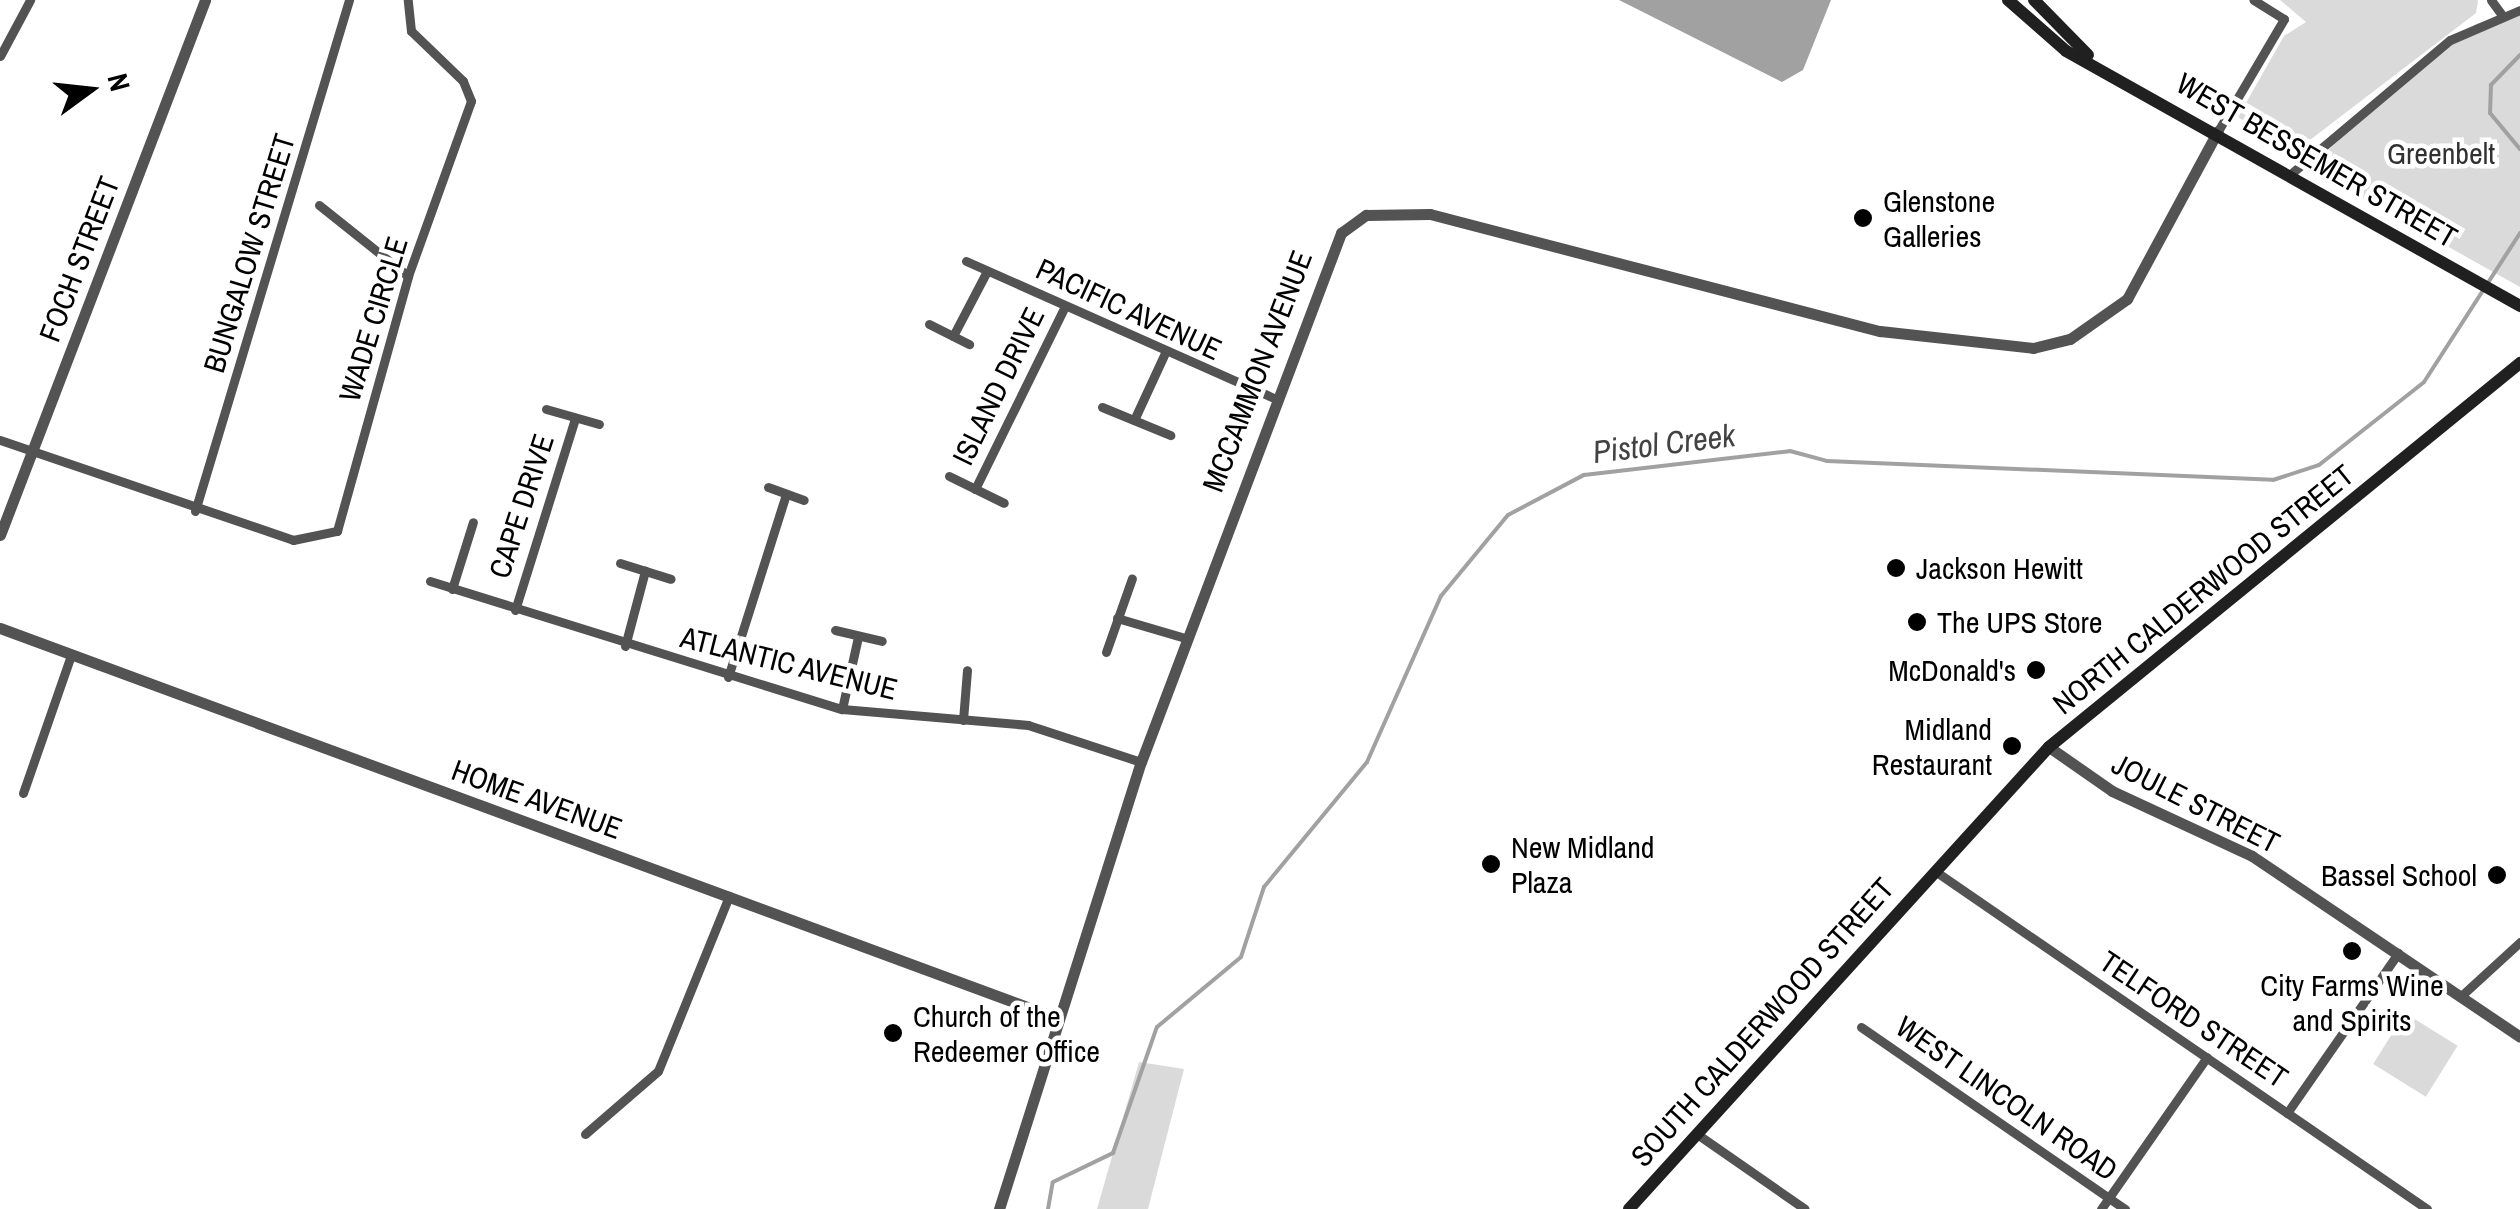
<!DOCTYPE html>
<html>
<head>
<meta charset="utf-8">
<style>
	body { margin:0 }
	#map { position:relative; width:2520px; height:1209px; overflow:hidden; background:#fff; font-family:"Archivo Narrow",sans-serif }
	div>[style] { position:absolute }
	[style*='--x'] { left:calc(var(--x)*1px); top:calc(var(--y)*1px); width:calc(var(--w)*1px); rotate:calc(var(--a)*1deg) }
	.green>* { inset:0; background:#dadada; transform-origin:0 0 }
	.water>* { inset:0; background:#a1a1a1 }
	.stream>* { height:4px; margin:-2px; padding:0 2px; transform-origin:2px; border-radius:2px; background:#a1a1a1 }
	.minor>* { height:9px; margin:-4.5px; padding:0 4.5px; transform-origin:4.5px; border-radius:4.5px; background:#535353 }
	.tertiary>* { height:11px; margin:-5.5px; padding:0 5.5px; transform-origin:5.5px; border-radius:5.5px; background:#535353 }
	.secondary>* { height:12px; margin:-6px; padding:0 6px; transform-origin:6px; border-radius:6px; background:#202020 }
	.dots>* { width:28px; height:28px; translate:-50% -50%; box-sizing:border-box; border:5px solid #fff; border-radius:50% }
	span { translate:-50% -50%; white-space:nowrap; text-align:center; line-height:1.15; -webkit-text-stroke:9px #fff; paint-order:stroke }
	.park-label { font-size:30px; color:#313131 }
	.street-label { font-size:30px; color:#000 }
	.poi-label { font-size:30px; color:#000 }
	.left { translate:0 -50%; text-align:left }
	.right { translate:-100% -50%; text-align:right }
	.water-label { font-size:32px; color:#424242; font-style:italic }
	.north { position:absolute; left:40px; top:40px; width:100px; height:100px; -webkit-text-stroke:8px #fff; paint-order:stroke; rotate:75deg; font-size:28px; font-weight:700; line-height:40px; text-align:center; color:#000 }
	.north::after { content:''; display:block; margin:auto; width:35px; height:45px; background:#000; clip-path:polygon(50% 0,100% 100%,50% 72%,0 100%) }
</style>
</head>
<body>
<div id="map">
	<div class="green">
		<i style="clip-path:polygon(2280px 0,2477px 0,2478px 1px,2476px 13px,2293px 153px,2238px 117px,2284px 36px,2306px 22px)"></i>
		<i style="clip-path:polygon(2520px 11px,2520px 287px,2324px 177px,2319px 159px,2412px 71px,2476px 24px)"></i>
		<i style="left:2405px;top:1013px;width:62px;height:60px;rotate:32deg"></i>
		<i style="clip-path:polygon(1139px 1062px,1184px 1069px,1148px 1209px,1097px 1209px)"></i>
	</div>
	<div class="water">
		<i style="clip-path:polygon(1619px 0,1831px 0,1803px 70px,1782px 82px)"></i>
	</div>
	<div class="stream">
		<i style="--x:2520;--y:55;--w:42;--a:134"></i>
		<i style="--x:2491;--y:85;--w:28;--a:92"></i>
		<i style="--x:2490;--y:113;--w:47;--a:50.2"></i>
		<i style="--x:1048;--y:1209;--w:27;--a:-80"></i>
		<i style="--x:1053;--y:1182;--w:67;--a:-25.8"></i>
		<i style="--x:1113;--y:1153;--w:133;--a:-70.8"></i>
		<i style="--x:1157;--y:1027;--w:109;--a:-39.8"></i>
		<i style="--x:1241;--y:957;--w:74;--a:-71.8"></i>
		<i style="--x:1264;--y:887;--w:162;--a:-50.5"></i>
		<i style="--x:1367;--y:762;--w:182;--a:-66"></i>
		<i style="--x:1441;--y:596;--w:105;--a:-50.4"></i>
		<i style="--x:1508;--y:515;--w:86;--a:-27.8"></i>
		<i style="--x:1584;--y:475;--w:207;--a:-6.6"></i>
		<i style="--x:1790;--y:451;--w:38;--a:15"></i>
		<i style="--x:1827;--y:461;--w:446;--a:2.4"></i>
		<i style="--x:2273;--y:480;--w:48;--a:-18.1"></i>
		<i style="--x:2319;--y:465;--w:134;--a:-38.3"></i>
		<i style="--x:2424;--y:382;--w:177;--a:-57.2"></i>
	</div>
	<div class="minor">
		<i style="--x:2491;--y:0;--w:17;--a:54"></i>
		<i style="--x:0;--y:56;--w:64;--a:-61.8"></i>
		<i style="--x:2218;--y:131;--w:130;--a:-59.5"></i>
		<i style="--x:2284;--y:19;--w:36;--a:-148"></i>
		<i style="--x:2293;--y:172;--w:205;--a:-40.1"></i>
		<i style="--x:2450;--y:40;--w:76;--a:-23.2"></i>
		<i style="--x:319;--y:205;--w:114;--a:38.6"></i>
		<i style="--x:966;--y:261;--w:335;--a:24"></i>
		<i style="--x:929;--y:324;--w:45;--a:26.6"></i>
		<i style="--x:953;--y:336;--w:73;--a:-62.4"></i>
		<i style="--x:1102;--y:407;--w:74;--a:22.4"></i>
		<i style="--x:546;--y:409;--w:55;--a:15.8"></i>
		<i style="--x:1134;--y:420;--w:72;--a:-65.2"></i>
		<i style="--x:0;--y:440;--w:310;--a:18.8"></i>
		<i style="--x:293;--y:540;--w:45;--a:-11.6"></i>
		<i style="--x:337;--y:531;--w:265;--a:-74.4"></i>
		<i style="--x:408;--y:276;--w:186;--a:-70.2"></i>
		<i style="--x:471;--y:101;--w:22;--a:-112"></i>
		<i style="--x:463;--y:81;--w:72;--a:-136.1"></i>
		<i style="--x:411;--y:31;--w:31;--a:-96"></i>
		<i style="--x:949;--y:476;--w:61;--a:26.1"></i>
		<i style="--x:768;--y:487;--w:38;--a:20"></i>
		<i style="--x:975;--y:489;--w:204;--a:-63.8"></i>
		<i style="--x:195;--y:511;--w:534;--a:-73.23"></i>
		<i style="--x:620;--y:563;--w:53;--a:17.4"></i>
		<i style="--x:430;--y:581;--w:431;--a:17.3"></i>
		<i style="--x:842;--y:709;--w:187;--a:4.9"></i>
		<i style="--x:1028;--y:725;--w:119;--a:18.1"></i>
		<i style="--x:452;--y:589;--w:70;--a:-72.6"></i>
		<i style="--x:515;--y:610;--w:201;--a:-72.6"></i>
		<i style="--x:1117;--y:618;--w:71;--a:16.4"></i>
		<i style="--x:835;--y:630;--w:48;--a:13.2"></i>
		<i style="--x:625;--y:646;--w:78;--a:-75.1"></i>
		<i style="--x:1106;--y:652;--w:78;--a:-70.6"></i>
		<i style="--x:728;--y:677;--w:192;--a:-72.4"></i>
		<i style="--x:842;--y:709;--w:74;--a:-77.5"></i>
		<i style="--x:963;--y:720;--w:50;--a:-85.4"></i>
		<i style="--x:23;--y:793;--w:146;--a:-70.8"></i>
		<i style="--x:1935;--y:871;--w:597;--a:34.49"></i>
		<i style="--x:2461;--y:996;--w:80;--a:-42.5"></i>
		<i style="--x:1861;--y:1027;--w:321;--a:34.6"></i>
		<i style="--x:2287;--y:1113;--w:195;--a:-55.2"></i>
		<i style="--x:585;--y:1134;--w:96;--a:-40.8"></i>
		<i style="--x:658;--y:1071;--w:189;--a:-67.9"></i>
		<i style="--x:1697;--y:1134;--w:131;--a:34.8"></i>
		<i style="--x:2101;--y:1209;--w:185;--a:-55.1"></i>
	</div>
	<div class="tertiary">
		<i style="--x:0;--y:535;--w:573;--a:-69.03"></i>
		<i style="--x:0;--y:628;--w:1127;--a:20.25"></i>
		<i style="--x:2049;--y:747;--w:77;--a:34.9"></i>
		<i style="--x:2112;--y:791;--w:154;--a:24.9"></i>
		<i style="--x:2252;--y:856;--w:323;--a:34"></i>
		<i style="--x:999;--y:1209;--w:469;--a:-72.4"></i>
		<i style="--x:1141;--y:762;--w:566;--a:-69.29"></i>
		<i style="--x:1341;--y:233;--w:31;--a:-36"></i>
		<i style="--x:1366;--y:215;--w:64;--a:-0.9"></i>
		<i style="--x:1430;--y:214;--w:465;--a:14.6"></i>
		<i style="--x:1880;--y:331;--w:154;--a:6.3"></i>
		<i style="--x:2033;--y:348;--w:38;--a:-14"></i>
		<i style="--x:2070;--y:339;--w:70;--a:-35.1"></i>
		<i style="--x:2127;--y:299;--w:191;--a:-61.6"></i>
	</div>
	<div class="secondary">
		<i style="--x:2008;--y:0;--w:77;--a:41.3"></i>
		<i style="--x:2066;--y:51;--w:521;--a:29.32"></i>
		<i style="--x:2034;--y:0;--w:77;--a:45.5"></i>
		<i style="--x:1629;--y:1209;--w:624;--a:-47.73"></i>
		<i style="--x:2049;--y:747;--w:608;--a:-39.19"></i>
	</div>
	<div class="dots">
		<i style="left:1863px;top:218px;background:#000"></i>
		<i style="left:1896px;top:568px;background:#000"></i>
		<i style="left:1917px;top:622px;background:#000"></i>
		<i style="left:2036px;top:670px;background:#000"></i>
		<i style="left:2012px;top:746px;background:#000"></i>
		<i style="left:1491px;top:864px;background:#000"></i>
		<i style="left:2497px;top:875px;background:#000"></i>
		<i style="left:2352px;top:951px;background:#000"></i>
		<i style="left:893px;top:1033px;background:#000"></i>
	</div>
	<div class="park-label">
		<span style="left:2441px;top:153px">Greenbelt</span>
	</div>
	<div class="street-label">
		<span style="left:2317px;top:160px;rotate:30deg">WEST BESSEMER STREET</span>
		<span style="left:249px;top:253px;rotate:-73deg">BUNGALOW STREET</span>
		<span style="left:79px;top:259px;rotate:-69deg">FOCH STREET</span>
		<span style="left:1129px;top:309px;rotate:25deg">PACIFIC AVENUE</span>
		<span style="left:373px;top:319px;rotate:-73deg">WADE CIRCLE</span>
		<span style="left:1257px;top:371px;rotate:-69deg">MCCAMMON AVENUE</span>
		<span style="left:998px;top:386px;rotate:-64deg">ISLAND DRIVE</span>
		<span style="left:521px;top:506px;rotate:-72deg">CAPE DRIVE</span>
		<span style="left:2203px;top:589px;rotate:-39deg">NORTH CALDERWOOD STREET</span>
		<span style="left:789px;top:663px;rotate:14deg">ATLANTIC AVENUE</span>
		<span style="left:537px;top:799px;rotate:20deg">HOME AVENUE</span>
		<span style="left:2196px;top:803px;rotate:27deg">JOULE STREET</span>
		<span style="left:2194px;top:1019px;rotate:34deg">TELFORD STREET</span>
		<span style="left:1762px;top:1022px;rotate:-48deg">SOUTH CALDERWOOD STREET</span>
		<span style="left:2007px;top:1098px;rotate:35deg">WEST LINCOLN ROAD</span>
	</div>
	<div class="poi-label">
		<span class="left" style="left:1883px;top:218px">Glenstone<br>Galleries</span>
		<span class="left" style="left:1916px;top:568px">Jackson Hewitt</span>
		<span class="left" style="left:1937px;top:622px">The UPS Store</span>
		<span class="right" style="left:2016px;top:670px">McDonald's</span>
		<span class="right" style="left:1992px;top:746px">Midland<br>Restaurant</span>
		<span class="left" style="left:1511px;top:864px">New Midland<br>Plaza</span>
		<span class="right" style="left:2477px;top:875px">Bassel School</span>
		<span style="left:2352px;top:1002px">City Farms Wine<br>and Spirits</span>
		<span class="left" style="left:913px;top:1033px">Church of the<br>Redeemer Office</span>
	</div>
	<div class="water-label">
		<span style="left:1664px;top:444px;rotate:-7deg">Pistol Creek</span>
	</div>
	<div class="north">N</div>
</div>
</body>
</html>
